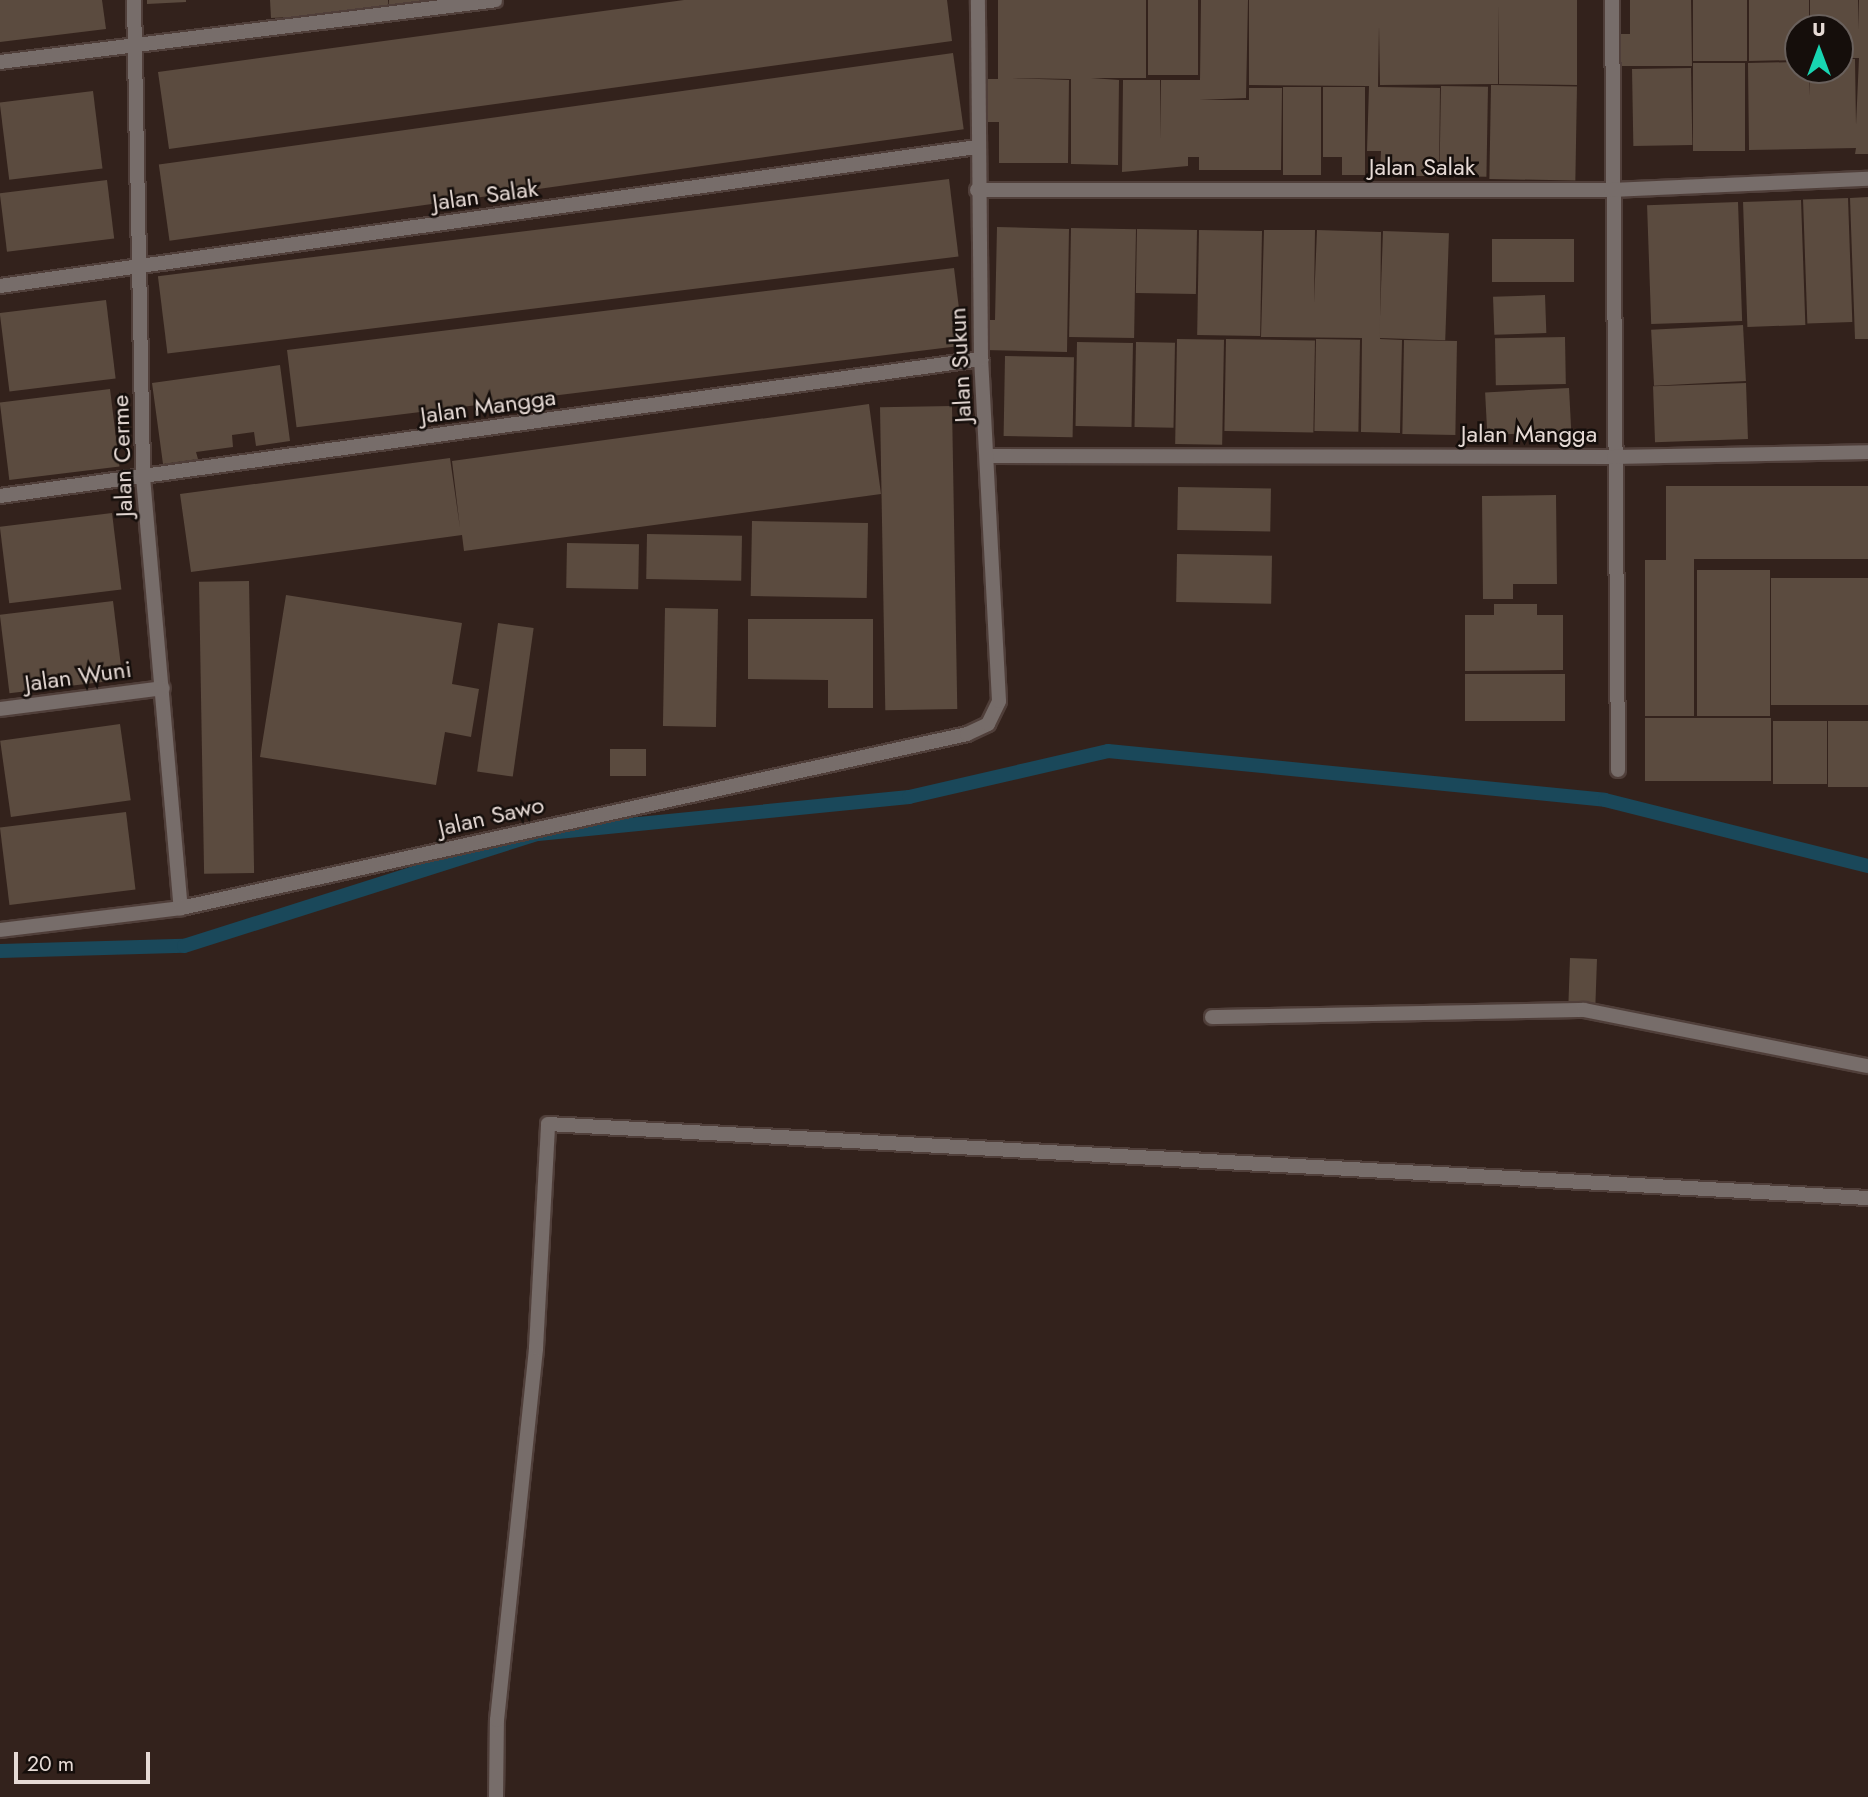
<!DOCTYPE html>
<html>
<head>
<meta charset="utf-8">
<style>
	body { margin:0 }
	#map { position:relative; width:1868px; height:1797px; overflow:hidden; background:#33221c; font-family:Jost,sans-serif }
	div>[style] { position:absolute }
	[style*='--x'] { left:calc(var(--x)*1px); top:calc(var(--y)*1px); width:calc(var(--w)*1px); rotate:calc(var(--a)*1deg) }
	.stream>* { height:14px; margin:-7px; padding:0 7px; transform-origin:7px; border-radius:7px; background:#1a485a }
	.building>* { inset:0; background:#5b4b3f; transform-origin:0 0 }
	.roads { filter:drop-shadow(2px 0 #503f3a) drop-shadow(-2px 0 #503f3a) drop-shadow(0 2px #503f3a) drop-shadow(0 -2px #503f3a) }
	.lane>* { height:14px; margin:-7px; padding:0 7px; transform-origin:7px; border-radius:7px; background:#776d6a }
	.street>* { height:14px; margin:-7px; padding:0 7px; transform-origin:7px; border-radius:7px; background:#776d6a }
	span { translate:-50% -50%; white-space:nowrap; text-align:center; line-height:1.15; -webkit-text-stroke:5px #150e0b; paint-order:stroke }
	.street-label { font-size:24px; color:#e6dad5 }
	.north { position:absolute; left:1784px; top:14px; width:70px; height:70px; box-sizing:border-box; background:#150e0b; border:2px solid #69605c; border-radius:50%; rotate:0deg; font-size:19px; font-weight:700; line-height:28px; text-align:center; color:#e6dad5 }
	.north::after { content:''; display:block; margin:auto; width:24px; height:32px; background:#18d5b2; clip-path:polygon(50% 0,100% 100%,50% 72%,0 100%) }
	.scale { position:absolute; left:14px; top:1752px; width:136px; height:32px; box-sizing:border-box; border:4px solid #e6dad5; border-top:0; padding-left:9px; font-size:21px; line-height:24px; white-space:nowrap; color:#e6dad5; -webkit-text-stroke:5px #150e0b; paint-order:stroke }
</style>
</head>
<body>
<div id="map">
	<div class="stream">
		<i style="--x:0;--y:951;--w:184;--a:-1.6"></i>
		<i style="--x:184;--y:946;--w:371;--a:-17.6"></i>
		<i style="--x:538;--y:834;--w:373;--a:-5.7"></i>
		<i style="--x:909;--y:797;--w:204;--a:-13"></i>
		<i style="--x:1108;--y:751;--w:499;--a:5.6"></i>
		<i style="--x:1605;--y:800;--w:271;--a:14.1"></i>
	</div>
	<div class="building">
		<i style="clip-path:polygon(0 0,102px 0,106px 29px,0 42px)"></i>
		<i style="clip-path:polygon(147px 0,186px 0,186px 2px,147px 4px)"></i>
		<i style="clip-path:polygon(270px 0,388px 0,389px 12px,271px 18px)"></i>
		<i style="clip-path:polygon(389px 0,438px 0,438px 2px,389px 5px)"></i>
		<i style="clip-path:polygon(684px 0,947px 0,952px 41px,169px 149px,158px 72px)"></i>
		<i style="clip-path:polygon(998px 0,1146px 0,1146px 78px,1091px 78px,1119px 80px,1118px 165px,1071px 164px,1071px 79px,1012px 78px,1069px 80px,1068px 163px,999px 163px,999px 122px,988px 122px,988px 79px,998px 79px)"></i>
		<i style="left:1148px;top:0;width:50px;height:75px"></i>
		<i style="clip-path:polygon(1201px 0,1248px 0,1246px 98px,1199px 100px,1249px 100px,1249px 88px,1282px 88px,1281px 170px,1199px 170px,1199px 157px,1188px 157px,1188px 166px,1122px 172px,1123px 80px,1160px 80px,1161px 140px,1161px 80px,1200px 80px)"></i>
		<i style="clip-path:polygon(1249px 0,1577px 0,1577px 85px,1499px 84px,1498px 5px,1498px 84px,1380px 85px,1379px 26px,1378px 87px,1440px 88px,1439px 176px,1380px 176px,1381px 151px,1367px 151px,1369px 86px,1249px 85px)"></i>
		<i style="clip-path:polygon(1630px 0,1691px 0,1692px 66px,1618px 66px,1617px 34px,1630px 34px)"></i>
		<i style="left:1693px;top:0;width:54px;height:61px"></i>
		<i style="clip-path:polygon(1749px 0,1809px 0,1809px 28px,1798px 28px,1798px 60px,1749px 61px)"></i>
		<i style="clip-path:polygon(1810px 0,1858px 0,1858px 30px,1859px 0,1868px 0,1868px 154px,1855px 154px,1856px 148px,1749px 150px,1748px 63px,1798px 62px,1798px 70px,1809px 70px,1810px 96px,1810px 70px,1840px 70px,1840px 59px,1855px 59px,1856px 125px,1859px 58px,1840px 58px,1840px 28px,1810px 28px)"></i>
		<i style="left:953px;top:53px;width:77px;height:802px;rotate:82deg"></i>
		<i style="left:1693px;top:63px;width:52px;height:88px"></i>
		<i style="left:1691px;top:68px;width:77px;height:59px;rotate:89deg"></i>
		<i style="left:1491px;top:85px;width:86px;height:94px;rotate:1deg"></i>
		<i style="left:1441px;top:86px;width:47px;height:90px;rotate:1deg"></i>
		<i style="left:1283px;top:87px;width:38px;height:88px"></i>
		<i style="clip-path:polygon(1323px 87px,1365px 87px,1365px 175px,1342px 175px,1342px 157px,1323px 157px)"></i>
		<i style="left:93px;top:91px;width:78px;height:94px;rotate:83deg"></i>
		<i style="left:949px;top:179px;width:78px;height:797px;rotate:83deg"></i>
		<i style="left:107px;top:180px;width:59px;height:108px;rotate:83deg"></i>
		<i style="clip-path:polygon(1868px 197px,1868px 339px,1855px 339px,1850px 198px)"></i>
		<i style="left:1848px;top:198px;width:124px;height:45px;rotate:88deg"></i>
		<i style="left:1801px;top:200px;width:125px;height:58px;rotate:88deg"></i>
		<i style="left:1738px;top:202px;width:119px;height:91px;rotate:88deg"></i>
		<i style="clip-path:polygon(997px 227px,1069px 229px,1067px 352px,984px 350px,985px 320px,995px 320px)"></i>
		<i style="left:1071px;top:228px;width:65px;height:109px;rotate:1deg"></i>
		<i style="left:1137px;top:229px;width:60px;height:64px;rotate:1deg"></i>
		<i style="left:1199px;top:230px;width:63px;height:105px;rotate:1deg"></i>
		<i style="clip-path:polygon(1264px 230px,1315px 230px,1314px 303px,1317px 230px,1381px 232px,1380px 339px,1402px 340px,1400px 433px,1361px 432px,1362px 338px,1261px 337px)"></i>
		<i style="left:1383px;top:231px;width:66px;height:107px;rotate:2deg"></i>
		<i style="left:1574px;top:239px;width:43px;height:82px;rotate:90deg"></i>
		<i style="left:954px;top:268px;width:78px;height:672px;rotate:83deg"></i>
		<i style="left:1545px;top:295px;width:38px;height:52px;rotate:88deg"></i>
		<i style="left:106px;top:300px;width:79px;height:107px;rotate:83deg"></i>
		<i style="left:1743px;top:325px;width:56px;height:92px;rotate:87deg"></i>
		<i style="left:1565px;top:337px;width:47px;height:70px;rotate:89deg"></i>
		<i style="left:1177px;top:339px;width:47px;height:105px;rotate:1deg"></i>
		<i style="left:1226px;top:339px;width:89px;height:92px;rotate:1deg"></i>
		<i style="left:1316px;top:339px;width:44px;height:92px;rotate:1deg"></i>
		<i style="left:1404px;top:340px;width:53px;height:94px;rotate:1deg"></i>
		<i style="left:1077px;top:342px;width:56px;height:84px;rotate:1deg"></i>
		<i style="left:1136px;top:342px;width:39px;height:85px;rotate:1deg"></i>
		<i style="left:1005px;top:356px;width:69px;height:80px;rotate:1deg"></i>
		<i style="clip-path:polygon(280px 365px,290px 441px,256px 446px,254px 432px,232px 435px,233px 447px,196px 452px,198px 459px,163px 464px,152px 383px)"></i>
		<i style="left:1746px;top:383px;width:56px;height:93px;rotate:88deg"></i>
		<i style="left:1569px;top:388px;width:43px;height:84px;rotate:87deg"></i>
		<i style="left:110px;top:389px;width:78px;height:111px;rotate:83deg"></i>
		<i style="clip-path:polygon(869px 404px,881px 494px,464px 551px,462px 535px,191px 572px,180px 494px,450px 458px,460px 528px,452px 461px)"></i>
		<i style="left:952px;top:406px;width:303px;height:72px;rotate:89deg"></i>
		<i style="clip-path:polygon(1666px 486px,1868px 486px,1868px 559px,1694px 559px,1694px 716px,1645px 716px,1645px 560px,1666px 560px)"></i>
		<i style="left:1178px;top:487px;width:93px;height:43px;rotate:1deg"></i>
		<i style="clip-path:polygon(1556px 495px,1557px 584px,1513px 584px,1513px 599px,1483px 599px,1482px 496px)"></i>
		<i style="left:112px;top:513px;width:77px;height:113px;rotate:83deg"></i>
		<i style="left:752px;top:521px;width:116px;height:75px;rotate:1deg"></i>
		<i style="left:647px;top:534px;width:95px;height:45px;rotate:1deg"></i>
		<i style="left:567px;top:543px;width:72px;height:45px;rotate:1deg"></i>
		<i style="left:1177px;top:554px;width:95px;height:48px;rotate:1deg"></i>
		<i style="left:1697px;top:570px;width:73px;height:146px"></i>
		<i style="left:1771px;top:578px;width:97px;height:127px"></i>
		<i style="left:249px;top:581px;width:292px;height:50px;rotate:89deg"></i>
		<i style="clip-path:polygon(286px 595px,462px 623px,452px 684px,479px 689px,471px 737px,445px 732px,436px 785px,260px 757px)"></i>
		<i style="left:113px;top:601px;width:79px;height:114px;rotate:83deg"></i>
		<i style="clip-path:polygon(1494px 604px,1537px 604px,1537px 615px,1563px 615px,1563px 670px,1465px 671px,1465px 615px,1494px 615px)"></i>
		<i style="left:665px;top:608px;width:53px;height:118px;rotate:1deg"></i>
		<i style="clip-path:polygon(748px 619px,873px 619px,873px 708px,828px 708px,828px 680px,748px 679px)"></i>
		<i style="left:498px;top:623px;width:36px;height:150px;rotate:8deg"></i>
		<i style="left:1465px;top:674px;width:100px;height:47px"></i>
		<i style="left:1645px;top:718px;width:126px;height:63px"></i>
		<i style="left:1773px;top:721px;width:54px;height:63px"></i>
		<i style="left:1828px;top:721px;width:40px;height:66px"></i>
		<i style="left:120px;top:724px;width:77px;height:121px;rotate:82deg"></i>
		<i style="left:610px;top:749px;width:36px;height:27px"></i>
		<i style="left:126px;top:812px;width:78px;height:127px;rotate:83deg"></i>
		<i style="left:1570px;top:958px;width:27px;height:47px;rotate:2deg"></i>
	</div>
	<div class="roads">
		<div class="lane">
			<i style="--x:496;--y:1797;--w:77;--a:-89.3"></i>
			<i style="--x:497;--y:1720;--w:374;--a:-84"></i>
			<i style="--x:536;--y:1348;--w:224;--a:-86.9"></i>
			<i style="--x:548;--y:1124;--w:1322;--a:3.21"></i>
		</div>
		<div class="street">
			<i style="--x:134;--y:0;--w:477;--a:88.9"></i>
			<i style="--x:143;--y:477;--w:433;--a:85"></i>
			<i style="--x:1612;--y:0;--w:770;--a:89.55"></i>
			<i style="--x:0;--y:62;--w:499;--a:-7.1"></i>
			<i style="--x:977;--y:190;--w:634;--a:0"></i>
			<i style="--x:1611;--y:190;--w:257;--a:-2.5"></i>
			<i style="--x:0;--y:286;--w:987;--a:-8.1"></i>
			<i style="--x:987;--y:456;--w:627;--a:0.09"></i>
			<i style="--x:1614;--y:457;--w:254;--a:-1.1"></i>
			<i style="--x:0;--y:496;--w:991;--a:-7.95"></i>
			<i style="--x:0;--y:709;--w:164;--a:-7.3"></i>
			<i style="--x:0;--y:930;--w:182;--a:-6.9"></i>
			<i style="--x:181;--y:908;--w:805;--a:-12.48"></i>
			<i style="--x:967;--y:734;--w:23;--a:-25"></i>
			<i style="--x:988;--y:724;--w:25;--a:-64"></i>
			<i style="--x:999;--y:701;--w:342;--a:-93"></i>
			<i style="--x:981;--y:359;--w:359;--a:-90.5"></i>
			<i style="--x:1212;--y:1017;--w:372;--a:-1.1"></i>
			<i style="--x:1584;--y:1010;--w:289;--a:11.2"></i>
		</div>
	</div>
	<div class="street-label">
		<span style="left:1422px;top:167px">Jalan Salak</span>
		<span style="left:485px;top:195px;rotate:-8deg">Jalan Salak</span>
		<span style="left:960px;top:365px;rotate:-93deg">Jalan Sukun</span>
		<span style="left:488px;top:406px;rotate:-8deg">Jalan Mangga</span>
		<span style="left:1529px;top:434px">Jalan Mangga</span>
		<span style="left:122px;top:456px;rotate:-92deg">Jalan Cerme</span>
		<span style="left:78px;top:676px;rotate:-8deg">Jalan Wuni</span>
		<span style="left:491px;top:816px;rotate:-13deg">Jalan Sawo</span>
	</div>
	<div class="north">U</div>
	<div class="scale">20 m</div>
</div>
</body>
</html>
